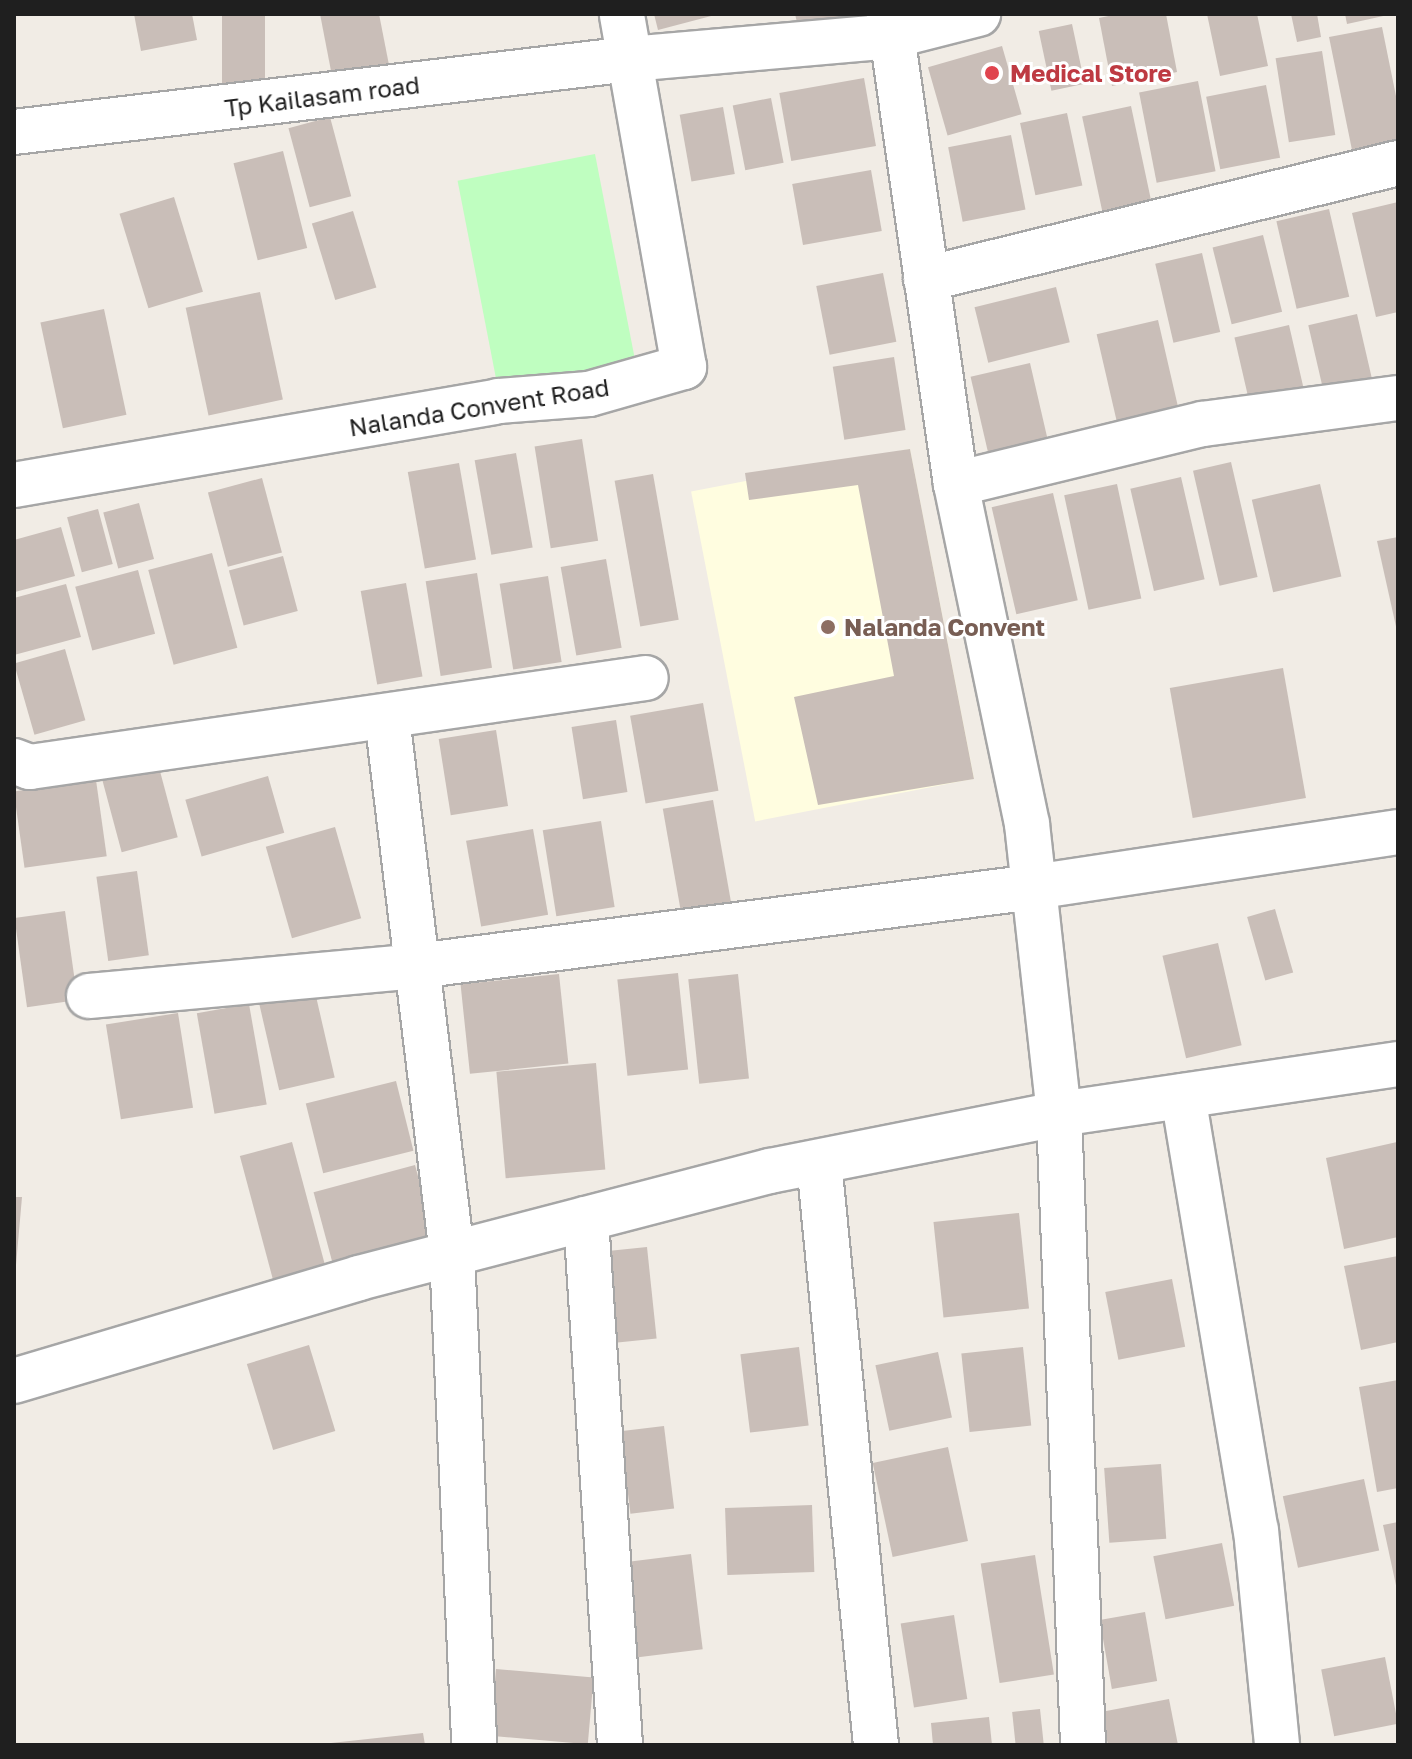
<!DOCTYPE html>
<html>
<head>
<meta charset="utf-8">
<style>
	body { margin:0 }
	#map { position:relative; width:1412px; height:1759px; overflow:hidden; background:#f1ece5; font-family:"Golos Text",sans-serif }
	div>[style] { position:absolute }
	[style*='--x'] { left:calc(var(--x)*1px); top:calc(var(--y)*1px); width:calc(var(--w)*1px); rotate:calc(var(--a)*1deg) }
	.education>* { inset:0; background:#fffde0; transform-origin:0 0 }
	.park>* { inset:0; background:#bffec0; transform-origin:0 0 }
	.building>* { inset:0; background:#c9beb8; transform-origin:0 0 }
	.roads { filter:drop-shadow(2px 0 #a6a6a6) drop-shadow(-2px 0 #a6a6a6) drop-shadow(0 2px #a6a6a6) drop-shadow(0 -2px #a6a6a6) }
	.minor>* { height:44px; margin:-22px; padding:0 22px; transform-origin:22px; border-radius:22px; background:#fff }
	.dots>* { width:22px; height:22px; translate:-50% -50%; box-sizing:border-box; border:4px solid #fff; border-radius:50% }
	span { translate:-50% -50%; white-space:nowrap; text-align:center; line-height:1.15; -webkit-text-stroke:6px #fff; paint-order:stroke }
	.health-label { font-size:24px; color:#be3a42; font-weight:700 }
	.left { translate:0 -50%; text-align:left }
	.street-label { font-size:24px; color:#1f1f1f }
	.education-label { font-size:24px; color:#785e54; font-weight:700 }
	.frame { position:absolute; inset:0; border:16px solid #1f1f1f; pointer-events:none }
</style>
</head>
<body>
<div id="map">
	<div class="education">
		<i style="left:910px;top:449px;width:336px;height:223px;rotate:79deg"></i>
	</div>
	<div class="park">
		<i style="left:595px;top:154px;width:215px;height:140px;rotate:79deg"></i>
	</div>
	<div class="building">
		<i style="clip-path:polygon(134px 14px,192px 14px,197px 40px,141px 51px)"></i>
		<i style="left:222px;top:14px;width:43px;height:71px"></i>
		<i style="clip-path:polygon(320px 14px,379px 14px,389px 65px,332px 76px)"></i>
		<i style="clip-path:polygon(654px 14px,715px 14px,715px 15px,658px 30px)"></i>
		<i style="clip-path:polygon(795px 14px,877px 14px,800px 35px)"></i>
		<i style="clip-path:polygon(1118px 14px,1166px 14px,1177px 72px,1112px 86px,1099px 18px)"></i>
		<i style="clip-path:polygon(1207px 14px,1257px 14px,1268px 66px,1220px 76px)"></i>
		<i style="clip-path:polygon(1291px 14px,1317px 14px,1321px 37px,1297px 42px)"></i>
		<i style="clip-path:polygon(1345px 14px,1388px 14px,1388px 15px,1347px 24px)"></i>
		<i style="left:1072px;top:24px;width:61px;height:34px;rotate:78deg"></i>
		<i style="clip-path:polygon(1382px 27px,1398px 106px,1398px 141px,1352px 150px,1329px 37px)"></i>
		<i style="left:1002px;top:46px;width:71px;height:77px;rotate:74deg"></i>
		<i style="left:1322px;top:51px;width:85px;height:47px;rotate:81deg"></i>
		<i style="left:864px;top:78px;width:69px;height:86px;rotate:80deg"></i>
		<i style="left:1198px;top:81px;width:92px;height:60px;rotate:79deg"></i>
		<i style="left:1266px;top:85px;width:74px;height:61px;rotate:79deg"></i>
		<i style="left:771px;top:98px;width:66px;height:39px;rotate:79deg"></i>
		<i style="left:1131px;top:106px;width:105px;height:50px;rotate:78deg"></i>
		<i style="left:723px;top:107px;width:68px;height:44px;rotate:80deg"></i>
		<i style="left:1067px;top:113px;width:74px;height:48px;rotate:78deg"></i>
		<i style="left:330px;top:117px;width:82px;height:43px;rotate:75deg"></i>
		<i style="left:1011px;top:135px;width:76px;height:64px;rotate:79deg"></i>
		<i style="left:283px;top:151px;width:100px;height:51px;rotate:76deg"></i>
		<i style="left:871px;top:170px;width:62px;height:80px;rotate:80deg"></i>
		<i style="left:174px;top:197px;width:99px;height:57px;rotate:73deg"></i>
		<i style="clip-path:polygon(1398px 202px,1398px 312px,1376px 317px,1352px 213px)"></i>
		<i style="left:1329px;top:209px;width:90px;height:54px;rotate:77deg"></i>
		<i style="left:353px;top:211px;width:80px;height:43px;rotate:73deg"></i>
		<i style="left:1263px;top:235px;width:79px;height:52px;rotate:76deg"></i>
		<i style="left:1202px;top:253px;width:81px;height:48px;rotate:77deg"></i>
		<i style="left:883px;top:273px;width:70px;height:68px;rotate:79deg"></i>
		<i style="left:1056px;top:287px;width:57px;height:84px;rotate:76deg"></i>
		<i style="left:260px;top:292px;width:110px;height:76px;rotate:78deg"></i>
		<i style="left:104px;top:309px;width:108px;height:65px;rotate:78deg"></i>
		<i style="left:1357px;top:314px;width:66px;height:50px;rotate:77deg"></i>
		<i style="left:1158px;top:320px;width:92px;height:63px;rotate:77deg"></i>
		<i style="left:1289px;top:325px;width:70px;height:56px;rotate:77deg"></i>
		<i style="left:894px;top:357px;width:74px;height:62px;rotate:81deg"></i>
		<i style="left:1030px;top:363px;width:77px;height:61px;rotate:77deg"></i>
		<i style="left:582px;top:439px;width:103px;height:48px;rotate:81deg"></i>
		<i style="clip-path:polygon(910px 449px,974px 779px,818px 805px,794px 697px,894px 676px,858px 485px,749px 500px,745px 473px)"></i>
		<i style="left:516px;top:453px;width:96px;height:42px;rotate:80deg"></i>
		<i style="left:1231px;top:462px;width:118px;height:39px;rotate:77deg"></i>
		<i style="left:459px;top:463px;width:98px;height:52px;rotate:80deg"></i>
		<i style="left:653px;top:474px;width:148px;height:39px;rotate:80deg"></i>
		<i style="left:1181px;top:477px;width:105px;height:52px;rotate:77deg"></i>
		<i style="left:262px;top:478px;width:77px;height:56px;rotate:75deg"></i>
		<i style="left:1117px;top:484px;width:117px;height:54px;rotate:78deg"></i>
		<i style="left:1320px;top:484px;width:95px;height:70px;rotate:77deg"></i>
		<i style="left:1053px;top:493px;width:110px;height:63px;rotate:77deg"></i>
		<i style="left:139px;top:503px;width:58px;height:37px;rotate:75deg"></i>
		<i style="left:98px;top:509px;width:57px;height:32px;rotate:75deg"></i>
		<i style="clip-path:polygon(61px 527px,75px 576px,15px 592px,14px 540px)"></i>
		<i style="clip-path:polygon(1398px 537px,1398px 631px,1397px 631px,1377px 541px)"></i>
		<i style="left:212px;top:553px;width:98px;height:66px;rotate:75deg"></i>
		<i style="left:283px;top:556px;width:57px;height:56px;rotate:75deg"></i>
		<i style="left:606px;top:559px;width:90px;height:46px;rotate:80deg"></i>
		<i style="left:138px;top:570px;width:66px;height:65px;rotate:75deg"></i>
		<i style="left:477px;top:573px;width:96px;height:52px;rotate:81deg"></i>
		<i style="left:548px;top:576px;width:87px;height:49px;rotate:81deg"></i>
		<i style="left:406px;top:583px;width:95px;height:46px;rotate:80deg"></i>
		<i style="clip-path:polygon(66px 584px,81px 637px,14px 655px,14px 598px)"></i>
		<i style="left:65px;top:649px;width:74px;height:53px;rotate:74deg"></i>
		<i style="left:1283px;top:668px;width:132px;height:115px;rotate:80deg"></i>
		<i style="left:703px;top:703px;width:89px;height:74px;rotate:80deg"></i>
		<i style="left:616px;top:720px;width:73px;height:45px;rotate:81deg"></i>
		<i style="left:496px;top:730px;width:77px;height:58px;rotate:81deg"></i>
		<i style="left:157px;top:760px;width:80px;height:58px;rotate:75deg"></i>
		<i style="left:268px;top:776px;width:59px;height:86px;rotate:74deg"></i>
		<i style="left:96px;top:780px;width:77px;height:83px;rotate:82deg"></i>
		<i style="left:713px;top:800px;width:109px;height:51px;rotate:80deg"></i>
		<i style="left:601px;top:821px;width:87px;height:59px;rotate:81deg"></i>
		<i style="left:335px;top:827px;width:95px;height:72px;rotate:74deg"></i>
		<i style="left:533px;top:829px;width:87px;height:68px;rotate:80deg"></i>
		<i style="left:137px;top:871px;width:85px;height:41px;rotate:82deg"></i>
		<i style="left:1275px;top:909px;width:66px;height:29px;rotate:74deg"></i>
		<i style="left:65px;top:911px;width:90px;height:51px;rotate:82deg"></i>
		<i style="left:1218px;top:943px;width:105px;height:57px;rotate:77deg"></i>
		<i style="left:678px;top:973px;width:97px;height:61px;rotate:84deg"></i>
		<i style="left:559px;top:974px;width:90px;height:99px;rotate:84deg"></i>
		<i style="left:738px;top:974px;width:105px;height:50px;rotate:84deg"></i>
		<i style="left:312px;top:979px;width:101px;height:57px;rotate:77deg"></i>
		<i style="left:249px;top:1004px;width:102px;height:53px;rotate:80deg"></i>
		<i style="left:178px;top:1013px;width:96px;height:73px;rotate:81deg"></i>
		<i style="left:596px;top:1063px;width:107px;height:100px;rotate:85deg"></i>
		<i style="left:396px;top:1081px;width:72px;height:93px;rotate:76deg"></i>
		<i style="left:292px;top:1142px;width:129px;height:54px;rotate:75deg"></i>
		<i style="clip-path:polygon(1397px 1142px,1398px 1237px,1344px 1249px,1326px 1158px)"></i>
		<i style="left:415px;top:1165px;width:80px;height:105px;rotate:75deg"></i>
		<i style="clip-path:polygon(14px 1197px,22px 1197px,16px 1265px,14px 1265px)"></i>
		<i style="left:1019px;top:1213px;width:96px;height:86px;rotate:84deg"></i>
		<i style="left:647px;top:1247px;width:92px;height:44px;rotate:84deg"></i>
		<i style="clip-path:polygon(1398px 1256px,1398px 1342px,1361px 1350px,1344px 1266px)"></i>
		<i style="left:1172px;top:1279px;width:69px;height:68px;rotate:79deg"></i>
		<i style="left:309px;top:1345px;width:90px;height:65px;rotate:73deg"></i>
		<i style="left:799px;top:1347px;width:79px;height:59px;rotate:83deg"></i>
		<i style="left:1023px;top:1347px;width:79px;height:62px;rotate:84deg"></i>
		<i style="left:938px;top:1352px;width:67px;height:64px;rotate:78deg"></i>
		<i style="clip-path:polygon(1398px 1380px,1398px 1488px,1377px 1492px,1359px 1387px)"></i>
		<i style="left:664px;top:1426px;width:83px;height:44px;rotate:83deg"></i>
		<i style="left:948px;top:1447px;width:96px;height:77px;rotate:78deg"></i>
		<i style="left:1161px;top:1464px;width:75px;height:57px;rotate:86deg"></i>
		<i style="left:1364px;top:1479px;width:73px;height:83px;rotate:78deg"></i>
		<i style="left:812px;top:1505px;width:67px;height:87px;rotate:88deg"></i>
		<i style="clip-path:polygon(1398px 1522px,1398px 1590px,1397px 1590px,1383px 1525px)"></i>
		<i style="left:1222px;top:1543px;width:64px;height:70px;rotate:79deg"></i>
		<i style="left:691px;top:1554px;width:96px;height:71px;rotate:83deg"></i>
		<i style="left:1035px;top:1555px;width:121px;height:55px;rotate:81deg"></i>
		<i style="left:1145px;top:1612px;width:70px;height:46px;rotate:80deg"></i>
		<i style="left:954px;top:1615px;width:85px;height:54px;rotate:81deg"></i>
		<i style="left:1385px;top:1657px;width:68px;height:65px;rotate:79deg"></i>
		<i style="left:496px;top:1669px;width:98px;height:67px;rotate:5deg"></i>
		<i style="clip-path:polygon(1169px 1699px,1178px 1745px,1108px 1745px,1101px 1712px)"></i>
		<i style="left:1040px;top:1709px;width:36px;height:28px;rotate:84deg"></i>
		<i style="clip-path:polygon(989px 1717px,992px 1745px,933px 1745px,931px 1723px)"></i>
		<i style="clip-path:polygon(423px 1733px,425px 1745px,331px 1745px,331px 1743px)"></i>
	</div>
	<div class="roads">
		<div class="minor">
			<i style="--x:889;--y:14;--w:475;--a:81.9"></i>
			<i style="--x:956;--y:484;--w:347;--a:78.2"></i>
			<i style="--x:1027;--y:824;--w:292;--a:83.7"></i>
			<i style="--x:1059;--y:1114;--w:631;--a:87.82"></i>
			<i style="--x:14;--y:132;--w:620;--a:-6.76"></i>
			<i style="--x:630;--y:59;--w:263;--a:-5"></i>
			<i style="--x:892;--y:36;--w:89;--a:-14.3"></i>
			<i style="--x:926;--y:279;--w:486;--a:-13.8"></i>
			<i style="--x:956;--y:484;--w:254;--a:-13.7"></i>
			<i style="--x:1203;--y:424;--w:197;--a:-7.6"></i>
			<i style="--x:14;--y:485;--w:491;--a:-9.8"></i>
			<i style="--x:498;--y:401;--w:91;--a:-4.4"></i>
			<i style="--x:589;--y:394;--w:99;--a:-15.9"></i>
			<i style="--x:684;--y:367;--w:358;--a:-100"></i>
			<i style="--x:387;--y:717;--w:541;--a:83.1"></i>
			<i style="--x:452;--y:1254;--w:491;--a:87.4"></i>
			<i style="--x:14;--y:761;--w:17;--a:21"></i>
			<i style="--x:30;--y:767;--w:622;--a:-8.22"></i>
			<i style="--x:89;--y:996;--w:329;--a:-5.2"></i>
			<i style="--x:417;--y:966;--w:622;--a:-7.3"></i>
			<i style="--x:1034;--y:887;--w:368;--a:-8.6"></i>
			<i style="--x:1183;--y:1096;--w:440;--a:80.5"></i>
			<i style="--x:1256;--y:1530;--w:216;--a:84.4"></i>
			<i style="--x:819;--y:1162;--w:586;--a:84.42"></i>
			<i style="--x:586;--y:1219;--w:527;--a:86.3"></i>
			<i style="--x:14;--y:1381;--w:360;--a:-16.6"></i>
			<i style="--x:359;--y:1278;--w:425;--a:-14.6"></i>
			<i style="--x:770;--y:1171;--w:295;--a:-11.2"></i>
			<i style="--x:1059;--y:1114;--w:343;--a:-8.4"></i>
		</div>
	</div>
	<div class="dots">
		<i style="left:992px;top:73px;background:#e0444e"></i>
		<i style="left:828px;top:627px;background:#8d6e63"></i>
	</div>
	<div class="health-label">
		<span class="left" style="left:1010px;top:73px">Medical Store</span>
	</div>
	<div class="street-label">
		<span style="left:322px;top:96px;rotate:-7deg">Tp Kailasam road</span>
		<span style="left:479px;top:407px;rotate:-9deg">Nalanda Convent Road</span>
	</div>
	<div class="education-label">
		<span class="left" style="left:844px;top:627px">Nalanda Convent</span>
	</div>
	<div class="frame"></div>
</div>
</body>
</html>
